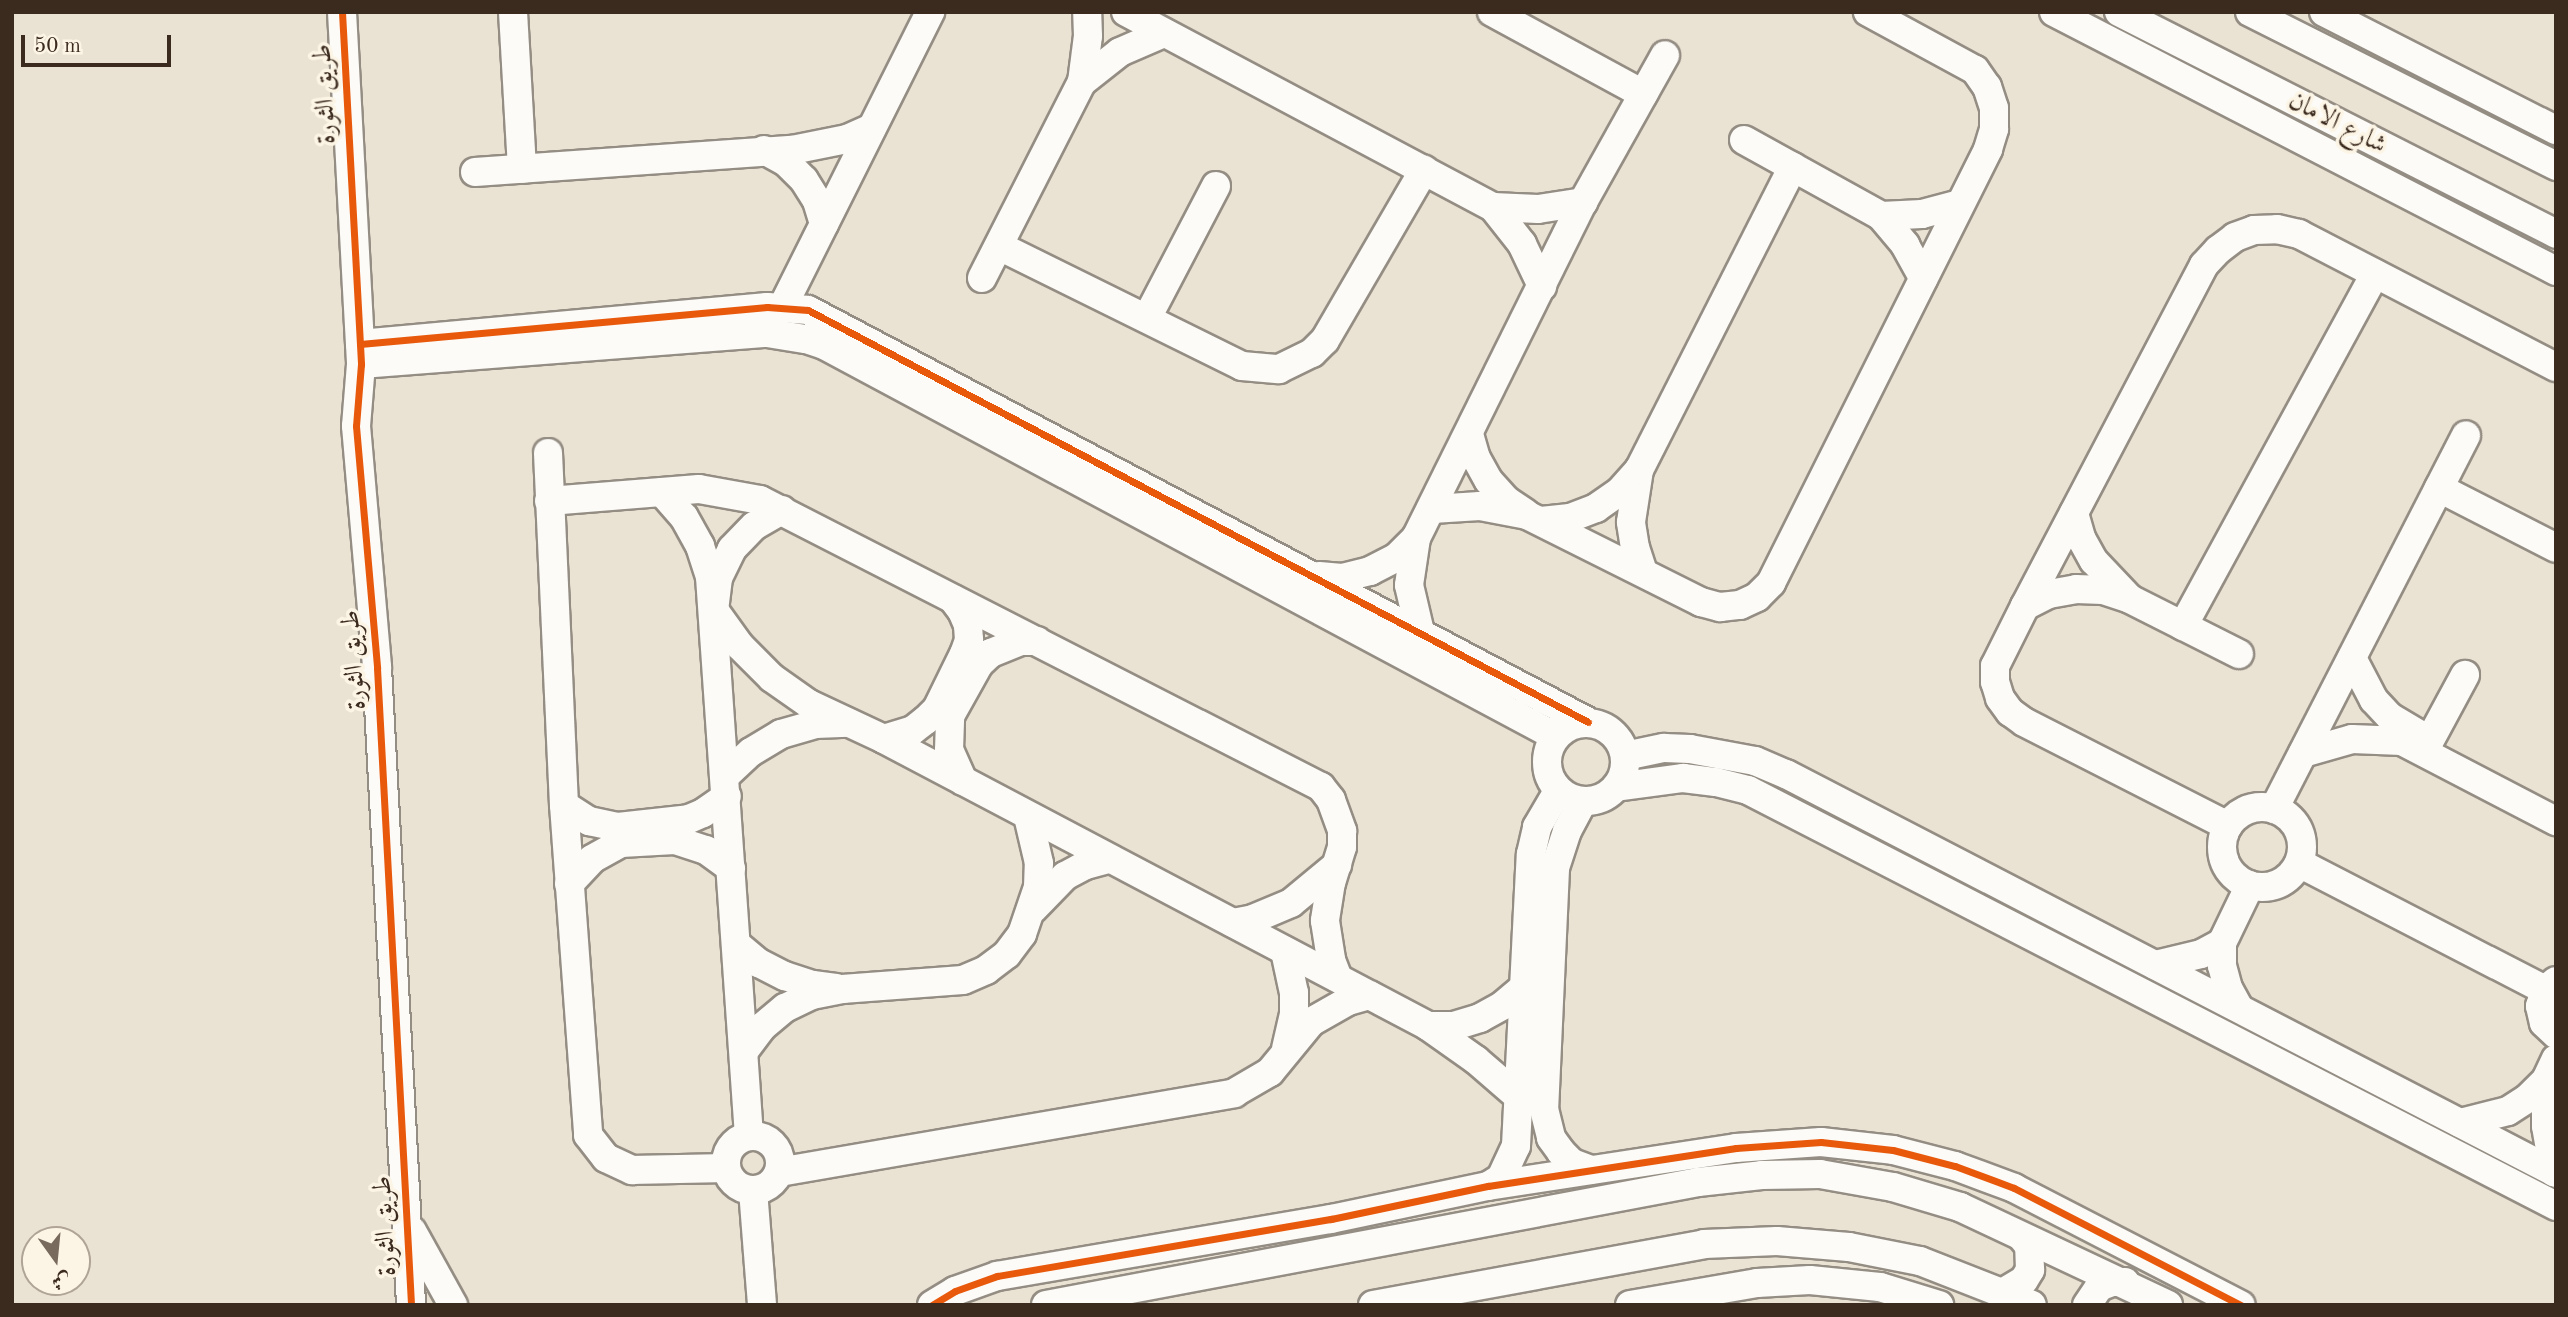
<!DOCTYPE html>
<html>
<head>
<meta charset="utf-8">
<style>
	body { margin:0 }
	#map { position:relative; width:2568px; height:1317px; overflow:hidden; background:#eae2d3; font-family:"Old Standard TT",Amiri,serif }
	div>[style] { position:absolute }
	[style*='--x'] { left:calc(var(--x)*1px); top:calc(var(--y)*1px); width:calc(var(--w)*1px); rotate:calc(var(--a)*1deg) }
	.roads { filter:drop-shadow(2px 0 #948d83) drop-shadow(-2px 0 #948d83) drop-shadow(0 2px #948d83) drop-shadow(0 -2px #948d83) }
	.minor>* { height:28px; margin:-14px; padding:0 14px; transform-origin:14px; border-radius:14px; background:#fcfbf8 }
	.minor>.ring { margin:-14px; padding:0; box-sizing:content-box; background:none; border:28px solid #fcfbf8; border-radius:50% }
	.cycleway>* { height:7px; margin:-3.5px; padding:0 3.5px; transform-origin:3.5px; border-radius:3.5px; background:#e8590c }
	span { translate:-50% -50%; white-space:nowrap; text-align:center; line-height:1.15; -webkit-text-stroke:7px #fcf5e5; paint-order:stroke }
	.street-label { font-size:26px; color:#3b2a1e }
	.frame { position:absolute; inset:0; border:14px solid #3b2a1e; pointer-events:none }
	.north { position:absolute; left:21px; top:1226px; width:70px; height:70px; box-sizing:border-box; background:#fcf5e5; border:2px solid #afa495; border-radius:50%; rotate:165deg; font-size:19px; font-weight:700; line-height:28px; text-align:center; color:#3b2a1e }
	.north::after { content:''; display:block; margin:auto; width:24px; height:32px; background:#786a5d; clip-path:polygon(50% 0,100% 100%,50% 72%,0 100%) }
	.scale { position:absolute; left:21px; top:35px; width:150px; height:32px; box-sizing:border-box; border:4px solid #3b2a1e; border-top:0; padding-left:9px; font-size:21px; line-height:24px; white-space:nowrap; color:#3b2a1e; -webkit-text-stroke:5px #fcf5e5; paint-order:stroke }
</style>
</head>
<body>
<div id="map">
	<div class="roads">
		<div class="minor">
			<i style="--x:342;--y:12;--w:353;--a:86.9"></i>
			<i style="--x:361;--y:364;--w:62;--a:94.6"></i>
			<i style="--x:356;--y:426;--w:243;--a:85"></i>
			<i style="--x:377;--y:668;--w:638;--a:86.94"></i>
			<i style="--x:513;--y:12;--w:157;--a:86.7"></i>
			<i style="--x:1126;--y:12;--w:416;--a:28"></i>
			<i style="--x:1493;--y:207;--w:47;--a:51.9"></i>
			<i style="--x:1522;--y:244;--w:47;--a:64.5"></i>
			<i style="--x:1492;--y:12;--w:172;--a:28.5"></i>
			<i style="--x:2054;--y:12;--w:565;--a:27.29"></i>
			<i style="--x:2119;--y:12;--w:490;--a:26.9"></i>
			<i style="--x:2250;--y:12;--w:343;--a:26.7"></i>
			<i style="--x:2324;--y:12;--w:260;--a:27"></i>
			<i style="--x:1082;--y:82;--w:48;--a:-38.3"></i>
			<i style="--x:1120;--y:52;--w:48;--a:-23.4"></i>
			<i style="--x:1744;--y:140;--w:157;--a:29"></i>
			<i style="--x:1881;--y:216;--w:38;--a:50"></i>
			<i style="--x:1905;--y:245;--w:38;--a:61"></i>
			<i style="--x:764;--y:150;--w:25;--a:29"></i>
			<i style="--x:786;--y:162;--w:25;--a:45"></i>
			<i style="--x:804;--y:180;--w:25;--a:58"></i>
			<i style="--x:817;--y:201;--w:24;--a:73"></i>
			<i style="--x:475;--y:172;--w:318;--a:-4"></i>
			<i style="--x:792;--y:150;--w:56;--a:-11.3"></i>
			<i style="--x:847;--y:139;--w:27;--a:-24"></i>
			<i style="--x:1493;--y:207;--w:45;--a:2.5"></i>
			<i style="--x:1538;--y:209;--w:46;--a:-8.8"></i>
			<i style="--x:1881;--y:216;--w:41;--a:-2.8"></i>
			<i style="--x:1922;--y:214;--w:39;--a:-15"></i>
			<i style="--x:999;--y:246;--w:271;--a:26.3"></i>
			<i style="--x:1242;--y:366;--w:37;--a:5"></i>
			<i style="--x:1279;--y:369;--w:37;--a:-26"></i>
			<i style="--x:1312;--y:353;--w:18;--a:-45"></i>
			<i style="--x:1325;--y:340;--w:197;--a:-59.8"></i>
			<i style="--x:982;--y:278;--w:220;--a:-63"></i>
			<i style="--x:1082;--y:82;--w:46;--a:-82.6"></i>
			<i style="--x:1088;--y:36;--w:24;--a:-92"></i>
			<i style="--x:783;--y:306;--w:329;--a:-63.4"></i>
			<i style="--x:1147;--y:318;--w:149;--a:-62.4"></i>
			<i style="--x:360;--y:344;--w:409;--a:-5.2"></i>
			<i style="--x:767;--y:307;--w:41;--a:4.2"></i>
			<i style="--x:808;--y:310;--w:882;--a:27.84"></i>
			<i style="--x:361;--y:364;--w:407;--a:-4.4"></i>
			<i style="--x:767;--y:333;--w:39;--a:9"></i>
			<i style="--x:806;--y:339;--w:19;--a:18"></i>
			<i style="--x:824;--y:345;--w:829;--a:28.14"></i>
			<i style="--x:1469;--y:434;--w:25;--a:74"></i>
			<i style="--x:1476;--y:458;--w:26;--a:61"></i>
			<i style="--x:1489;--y:481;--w:25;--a:48"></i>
			<i style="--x:1506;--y:500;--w:23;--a:34"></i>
			<i style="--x:548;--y:453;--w:352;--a:87.4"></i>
			<i style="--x:564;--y:805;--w:331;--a:85.8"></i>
			<i style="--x:588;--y:1135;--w:29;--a:52"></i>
			<i style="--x:606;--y:1158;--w:29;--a:25"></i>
			<i style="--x:632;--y:1170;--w:94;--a:-1.2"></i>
			<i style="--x:2439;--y:488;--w:131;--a:27.1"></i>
			<i style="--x:662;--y:492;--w:33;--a:49"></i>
			<i style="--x:684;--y:517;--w:33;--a:61"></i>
			<i style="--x:700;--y:546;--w:33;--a:72"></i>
			<i style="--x:710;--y:577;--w:560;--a:86.01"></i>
			<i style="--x:549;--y:501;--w:150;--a:-4.6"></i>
			<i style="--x:699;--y:489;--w:62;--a:10.2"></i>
			<i style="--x:760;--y:500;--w:630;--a:27.09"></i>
			<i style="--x:1321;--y:787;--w:16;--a:52"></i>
			<i style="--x:1331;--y:800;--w:33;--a:70"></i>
			<i style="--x:1342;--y:831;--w:16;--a:90"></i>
			<i style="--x:1342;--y:847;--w:37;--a:107"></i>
			<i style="--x:1331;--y:882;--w:39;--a:99"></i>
			<i style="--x:1325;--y:921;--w:39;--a:81"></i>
			<i style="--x:1331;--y:960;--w:19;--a:69"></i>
			<i style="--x:1432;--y:509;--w:48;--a:-3.6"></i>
			<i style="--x:1480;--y:506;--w:48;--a:10.8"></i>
			<i style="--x:1527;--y:515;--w:195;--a:26.6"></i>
			<i style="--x:1701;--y:602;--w:20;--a:15"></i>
			<i style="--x:1720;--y:607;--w:20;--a:-6"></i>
			<i style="--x:1740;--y:605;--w:19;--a:-25"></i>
			<i style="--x:1757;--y:597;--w:20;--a:-45"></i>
			<i style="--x:1771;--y:583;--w:485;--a:-63.4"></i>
			<i style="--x:1988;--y:149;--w:21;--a:-73"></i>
			<i style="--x:1994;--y:129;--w:21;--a:-90"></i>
			<i style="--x:1994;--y:108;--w:22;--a:-108"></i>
			<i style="--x:1987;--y:87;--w:21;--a:-125"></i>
			<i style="--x:1975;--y:70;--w:122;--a:-151.5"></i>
			<i style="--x:782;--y:510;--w:32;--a:150"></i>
			<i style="--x:754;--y:526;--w:32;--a:134"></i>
			<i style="--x:732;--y:549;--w:32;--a:116"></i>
			<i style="--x:718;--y:578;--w:32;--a:97"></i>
			<i style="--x:714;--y:610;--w:44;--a:54.2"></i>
			<i style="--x:740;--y:646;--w:45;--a:45"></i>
			<i style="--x:772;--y:678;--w:45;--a:35.1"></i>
			<i style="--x:809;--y:704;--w:83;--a:25"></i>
			<i style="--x:884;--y:739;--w:615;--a:27.81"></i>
			<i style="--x:1428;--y:1026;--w:59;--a:35.3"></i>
			<i style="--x:1476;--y:1060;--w:58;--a:40.8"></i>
			<i style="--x:2074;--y:513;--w:26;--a:74"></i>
			<i style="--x:2081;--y:538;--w:26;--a:61"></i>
			<i style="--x:2094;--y:561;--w:50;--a:46.6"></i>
			<i style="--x:1541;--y:521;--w:29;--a:-6"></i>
			<i style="--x:1570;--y:518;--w:28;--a:-21"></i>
			<i style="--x:1596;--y:508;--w:29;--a:-35"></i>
			<i style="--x:1620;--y:491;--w:28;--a:-48"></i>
			<i style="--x:1643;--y:572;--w:25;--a:-108"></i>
			<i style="--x:1635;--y:548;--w:26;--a:-99"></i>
			<i style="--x:1631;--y:522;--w:53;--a:-81.3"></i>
			<i style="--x:1639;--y:470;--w:340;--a:-63.1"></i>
			<i style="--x:1319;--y:576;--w:23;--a:5"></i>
			<i style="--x:1342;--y:578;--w:29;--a:-14"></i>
			<i style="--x:1370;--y:571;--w:29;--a:-27"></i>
			<i style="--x:1396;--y:558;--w:28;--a:-45"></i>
			<i style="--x:2025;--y:606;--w:27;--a:-27"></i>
			<i style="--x:2049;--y:594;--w:27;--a:-10"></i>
			<i style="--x:2076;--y:589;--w:27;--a:2"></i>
			<i style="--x:2103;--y:590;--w:28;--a:18"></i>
			<i style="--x:2130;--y:599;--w:122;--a:26.8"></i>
			<i style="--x:2183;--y:626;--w:401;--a:-61.4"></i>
			<i style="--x:1420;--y:632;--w:48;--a:-103.2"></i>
			<i style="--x:1409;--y:585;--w:48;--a:-81.5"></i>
			<i style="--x:1416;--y:538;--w:375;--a:-63.6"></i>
			<i style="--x:1583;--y:202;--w:168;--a:-60.8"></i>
			<i style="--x:2352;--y:658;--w:47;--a:62.4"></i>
			<i style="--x:2374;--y:700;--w:23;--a:47"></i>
			<i style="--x:2390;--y:717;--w:43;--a:30.7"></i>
			<i class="ring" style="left:1547px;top:723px;width:50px;height:50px"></i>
			<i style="--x:884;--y:739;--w:30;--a:-17"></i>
			<i style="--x:913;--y:730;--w:16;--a:-38"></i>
			<i style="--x:926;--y:720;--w:16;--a:-45"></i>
			<i style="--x:937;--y:709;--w:61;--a:-63.9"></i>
			<i style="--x:964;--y:654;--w:15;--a:-70"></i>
			<i style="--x:969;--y:640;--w:15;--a:-94"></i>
			<i style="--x:968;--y:625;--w:15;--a:-113"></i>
			<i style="--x:962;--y:611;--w:15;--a:-127"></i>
			<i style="--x:2430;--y:740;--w:74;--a:-61.7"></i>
			<i style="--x:2303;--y:753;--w:51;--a:-15.9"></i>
			<i style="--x:2352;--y:739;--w:50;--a:2.3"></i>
			<i style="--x:2402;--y:741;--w:174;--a:27.5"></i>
			<i style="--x:1625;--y:756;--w:40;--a:-12"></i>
			<i style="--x:1664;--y:748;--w:26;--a:2"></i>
			<i style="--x:1690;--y:749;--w:66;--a:10.5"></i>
			<i style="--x:1755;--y:761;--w:34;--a:23"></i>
			<i style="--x:1786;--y:774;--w:867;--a:27.39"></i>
			<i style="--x:725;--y:776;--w:35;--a:-43"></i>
			<i style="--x:751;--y:752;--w:35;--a:-31"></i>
			<i style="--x:781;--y:734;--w:35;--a:-16"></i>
			<i style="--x:815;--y:724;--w:33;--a:-2"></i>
			<i style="--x:963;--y:781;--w:34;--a:-114"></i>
			<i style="--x:949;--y:750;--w:34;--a:-88"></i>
			<i style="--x:950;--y:716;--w:60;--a:-60.9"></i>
			<i style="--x:979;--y:664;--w:16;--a:-43"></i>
			<i style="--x:991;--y:653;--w:32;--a:-22"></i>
			<i style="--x:1021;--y:641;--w:16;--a:0"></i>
			<i style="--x:1616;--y:787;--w:68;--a:-7.7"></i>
			<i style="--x:1683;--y:778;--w:33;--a:7"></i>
			<i style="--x:1716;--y:782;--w:33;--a:14"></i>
			<i style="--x:1748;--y:790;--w:909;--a:27.24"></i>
			<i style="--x:1583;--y:801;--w:34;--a:118"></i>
			<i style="--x:1567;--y:831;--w:40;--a:108"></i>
			<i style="--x:1555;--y:869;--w:240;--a:92.6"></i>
			<i style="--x:1544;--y:1109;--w:30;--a:76"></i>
			<i style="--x:1551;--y:1138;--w:17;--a:54"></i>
			<i style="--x:1561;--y:1152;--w:16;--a:45"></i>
			<i style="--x:1572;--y:1163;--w:20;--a:20"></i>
			<i style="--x:564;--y:805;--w:30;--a:33"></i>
			<i style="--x:589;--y:821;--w:30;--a:12"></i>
			<i style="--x:618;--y:827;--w:71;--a:-6.4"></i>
			<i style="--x:689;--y:819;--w:15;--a:-23"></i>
			<i style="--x:703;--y:813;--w:29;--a:-35"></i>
			<i class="ring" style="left:2222px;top:807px;width:52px;height:52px"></i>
			<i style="--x:2274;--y:809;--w:420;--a:-62.8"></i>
			<i style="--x:2228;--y:826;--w:229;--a:-153"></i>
			<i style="--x:2024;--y:722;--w:17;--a:-144"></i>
			<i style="--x:2010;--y:712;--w:17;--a:-126"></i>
			<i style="--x:2000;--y:698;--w:17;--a:-107"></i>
			<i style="--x:1995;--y:682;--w:16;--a:-90"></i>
			<i style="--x:1995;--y:666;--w:67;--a:-63.4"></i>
			<i style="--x:2025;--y:606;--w:385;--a:-62.3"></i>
			<i style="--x:2204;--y:265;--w:21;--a:-47"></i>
			<i style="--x:2218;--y:250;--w:21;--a:-37"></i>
			<i style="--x:2235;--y:237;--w:20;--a:-20"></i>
			<i style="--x:2254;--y:230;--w:23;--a:-2"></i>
			<i style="--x:2277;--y:229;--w:23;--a:13"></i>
			<i style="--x:2299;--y:234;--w:289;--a:27.4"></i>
			<i style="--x:2299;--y:863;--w:277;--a:27.3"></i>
			<i style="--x:569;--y:884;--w:34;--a:-47"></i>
			<i style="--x:592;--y:859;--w:33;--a:-29"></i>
			<i style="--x:621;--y:843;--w:54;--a:-3.2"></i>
			<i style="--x:675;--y:840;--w:33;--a:18"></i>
			<i style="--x:706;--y:850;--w:31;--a:36"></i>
			<i style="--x:1033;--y:909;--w:46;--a:-45.9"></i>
			<i style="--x:1065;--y:876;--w:24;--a:-28"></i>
			<i style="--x:1086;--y:865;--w:24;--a:-15"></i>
			<i style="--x:1233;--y:923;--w:20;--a:-11"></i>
			<i style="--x:1253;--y:919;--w:41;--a:-22.8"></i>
			<i style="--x:1291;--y:903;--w:60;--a:-39.6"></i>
			<i style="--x:736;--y:944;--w:30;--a:40"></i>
			<i style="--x:759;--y:963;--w:29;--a:27"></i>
			<i style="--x:785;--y:976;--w:29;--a:18"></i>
			<i style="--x:813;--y:985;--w:23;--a:7"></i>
			<i style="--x:1285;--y:951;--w:43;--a:77.9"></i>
			<i style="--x:1294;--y:993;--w:21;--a:90"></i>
			<i style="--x:1294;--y:1014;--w:35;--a:103"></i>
			<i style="--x:2155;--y:965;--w:47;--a:-13.4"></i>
			<i style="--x:2201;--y:954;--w:24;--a:-28"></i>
			<i style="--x:2556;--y:981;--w:14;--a:141"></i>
			<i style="--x:2545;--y:990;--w:17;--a:107"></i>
			<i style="--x:2540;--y:1006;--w:17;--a:77"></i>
			<i style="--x:2544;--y:1023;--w:16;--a:43"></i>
			<i style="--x:2239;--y:1008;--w:23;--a:-119"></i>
			<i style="--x:2228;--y:988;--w:23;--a:-105"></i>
			<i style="--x:2222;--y:966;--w:23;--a:-90"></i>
			<i style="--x:2222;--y:943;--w:64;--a:-64.2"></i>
			<i style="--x:1428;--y:1026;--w:26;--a:0"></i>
			<i style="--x:1454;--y:1026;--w:27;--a:-17"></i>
			<i style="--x:1480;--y:1018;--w:26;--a:-29"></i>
			<i style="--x:1503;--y:1005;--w:26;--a:-40"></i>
			<i style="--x:744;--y:1051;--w:30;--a:-53"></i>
			<i style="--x:762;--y:1027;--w:30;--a:-40"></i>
			<i style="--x:785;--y:1008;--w:30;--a:-26"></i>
			<i style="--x:812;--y:995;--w:31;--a:-11"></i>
			<i style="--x:842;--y:989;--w:121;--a:-4.3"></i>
			<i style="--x:963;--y:980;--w:25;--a:-23"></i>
			<i style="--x:986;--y:970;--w:26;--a:-37"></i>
			<i style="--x:1007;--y:954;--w:25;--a:-53"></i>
			<i style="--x:1022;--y:934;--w:50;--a:-71.2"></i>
			<i style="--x:1038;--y:887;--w:24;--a:-88"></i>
			<i style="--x:1039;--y:863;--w:48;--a:-103.2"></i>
			<i style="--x:2546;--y:1080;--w:46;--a:90"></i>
			<i style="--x:2546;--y:1126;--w:47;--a:80.1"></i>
			<i style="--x:2460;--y:1123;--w:49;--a:-14"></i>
			<i style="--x:2508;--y:1111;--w:24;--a:-33"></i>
			<i style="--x:2528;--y:1098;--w:25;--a:-45"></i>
			<i style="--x:2546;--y:1080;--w:23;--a:-65"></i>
			<i class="ring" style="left:726px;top:1136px;width:26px;height:26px"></i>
			<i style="--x:779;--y:1172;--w:462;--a:-9.8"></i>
			<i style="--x:1234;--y:1093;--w:42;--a:-30.3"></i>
			<i style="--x:1270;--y:1072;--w:65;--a:-50.6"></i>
			<i style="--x:1311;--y:1022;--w:43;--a:-29.6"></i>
			<i style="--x:1348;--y:1001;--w:22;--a:-16"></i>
			<i style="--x:1488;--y:1186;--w:15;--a:-32"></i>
			<i style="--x:1501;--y:1178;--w:35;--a:-65"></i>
			<i style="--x:1516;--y:1146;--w:292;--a:-87.1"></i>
			<i style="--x:1531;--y:854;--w:28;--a:-77"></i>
			<i style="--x:1537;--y:827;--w:42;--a:-59.7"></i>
			<i style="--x:753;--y:1190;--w:115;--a:85.5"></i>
			<i style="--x:412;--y:1231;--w:85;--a:61"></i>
			<i style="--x:2004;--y:1292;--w:23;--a:-31"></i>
			<i style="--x:2024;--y:1280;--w:12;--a:-59"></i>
			<i style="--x:2030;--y:1270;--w:24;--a:-92"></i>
			<i style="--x:2029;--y:1246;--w:11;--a:-128"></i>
			<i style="--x:932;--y:1305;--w:27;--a:-31"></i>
			<i style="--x:955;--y:1291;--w:45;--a:-19.7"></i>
			<i style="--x:997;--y:1276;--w:339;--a:-9.7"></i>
			<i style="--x:1331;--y:1219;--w:160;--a:-11.9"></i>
			<i style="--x:1488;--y:1186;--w:251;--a:-8.7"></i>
			<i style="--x:1736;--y:1148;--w:85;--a:-4"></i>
			<i style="--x:1821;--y:1142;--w:72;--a:6.3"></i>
			<i style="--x:1893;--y:1150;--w:64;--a:14.5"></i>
			<i style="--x:1955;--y:1166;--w:63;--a:20.4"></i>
			<i style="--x:2014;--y:1188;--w:255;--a:27.3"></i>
			<i style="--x:1046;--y:1305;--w:664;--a:-10.68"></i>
			<i style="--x:1698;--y:1182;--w:64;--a:-6.2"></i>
			<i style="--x:1762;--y:1175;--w:58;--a:-1"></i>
			<i style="--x:1820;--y:1174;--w:74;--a:10.1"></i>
			<i style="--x:1893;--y:1187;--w:70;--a:16.6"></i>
			<i style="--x:1960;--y:1207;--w:230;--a:25.2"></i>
			<i style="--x:1373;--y:1305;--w:337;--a:-10.4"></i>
			<i style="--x:1704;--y:1244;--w:73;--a:-2.4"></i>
			<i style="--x:1777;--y:1241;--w:72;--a:4.8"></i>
			<i style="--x:1849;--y:1247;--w:72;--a:11.2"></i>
			<i style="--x:1920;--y:1261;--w:120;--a:21.4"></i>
			<i style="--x:1630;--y:1305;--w:129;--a:-9.8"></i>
			<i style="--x:1757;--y:1283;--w:53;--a:-3.2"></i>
			<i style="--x:1810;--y:1280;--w:70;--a:5.7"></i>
			<i style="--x:1880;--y:1287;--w:62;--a:17"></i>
			<i style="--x:2087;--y:1305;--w:22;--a:-56"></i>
			<i style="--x:2099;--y:1287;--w:14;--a:-21"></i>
			<i style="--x:2112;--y:1282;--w:13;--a:0"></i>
		</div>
	</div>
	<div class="cycleway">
		<i style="--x:342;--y:12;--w:353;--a:86.9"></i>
		<i style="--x:361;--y:364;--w:62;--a:94.6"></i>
		<i style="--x:356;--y:426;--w:243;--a:85"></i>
		<i style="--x:377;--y:668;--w:638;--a:86.94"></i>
		<i style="--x:360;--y:344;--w:409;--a:-5.2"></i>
		<i style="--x:767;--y:307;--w:41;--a:4.2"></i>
		<i style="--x:808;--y:310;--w:882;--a:27.84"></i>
		<i style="--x:932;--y:1305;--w:27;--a:-31"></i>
		<i style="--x:955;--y:1291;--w:45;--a:-19.7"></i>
		<i style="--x:997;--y:1276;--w:339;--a:-9.7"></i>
		<i style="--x:1331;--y:1219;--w:160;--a:-11.9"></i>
		<i style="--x:1488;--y:1186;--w:251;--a:-8.7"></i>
		<i style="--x:1736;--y:1148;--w:85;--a:-4"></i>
		<i style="--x:1821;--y:1142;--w:72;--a:6.3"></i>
		<i style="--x:1893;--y:1150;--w:64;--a:14.5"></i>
		<i style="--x:1955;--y:1166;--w:63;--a:20.4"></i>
		<i style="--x:2014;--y:1188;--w:255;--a:27.3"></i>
	</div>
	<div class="street-label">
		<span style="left:326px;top:94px;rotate:-93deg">طريق الثورة</span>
		<span style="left:2337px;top:124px;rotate:27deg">شارع الامان</span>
		<span style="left:355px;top:660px;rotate:-94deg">طريق الثورة</span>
		<span style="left:386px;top:1226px;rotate:-93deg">طريق الثورة</span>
	</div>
	<div class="frame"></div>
	<div class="north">ش</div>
	<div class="scale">50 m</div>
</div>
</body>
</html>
